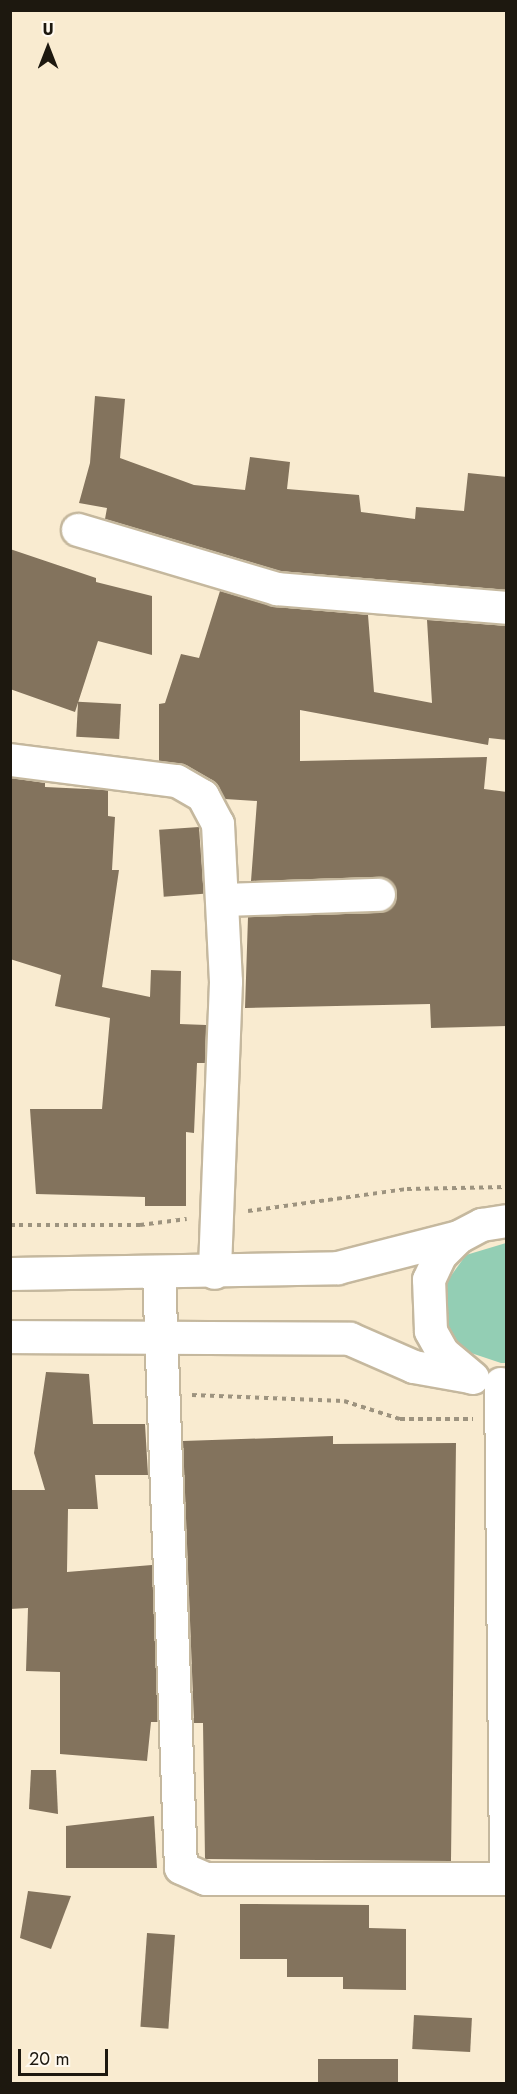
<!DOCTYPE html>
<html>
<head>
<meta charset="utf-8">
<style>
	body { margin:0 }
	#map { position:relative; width:517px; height:2094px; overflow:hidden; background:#f9ebd0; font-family:Jost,sans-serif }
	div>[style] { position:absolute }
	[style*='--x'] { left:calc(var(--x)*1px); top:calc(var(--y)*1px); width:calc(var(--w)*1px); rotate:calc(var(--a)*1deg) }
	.green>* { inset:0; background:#93ceb4 }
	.building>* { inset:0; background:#83735d; transform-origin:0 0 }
	.path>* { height:4px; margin-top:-2px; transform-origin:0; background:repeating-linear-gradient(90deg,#9d937f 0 4.5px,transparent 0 9px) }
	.roads { filter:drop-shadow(2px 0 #c5b89e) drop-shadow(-2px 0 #c5b89e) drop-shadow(0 2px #c5b89e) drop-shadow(0 -2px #c5b89e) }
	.minor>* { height:32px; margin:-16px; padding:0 16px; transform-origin:16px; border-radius:16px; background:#fff }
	span { translate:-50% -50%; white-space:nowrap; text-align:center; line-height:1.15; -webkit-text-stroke:4.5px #fff9ef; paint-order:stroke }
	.frame { position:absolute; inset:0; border:12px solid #1d180f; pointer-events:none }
	.north { position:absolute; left:18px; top:18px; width:60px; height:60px; -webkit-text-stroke:4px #fff9ef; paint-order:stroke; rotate:0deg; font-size:16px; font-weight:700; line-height:24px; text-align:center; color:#1d180f }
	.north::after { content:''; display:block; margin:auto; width:21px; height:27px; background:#1d180f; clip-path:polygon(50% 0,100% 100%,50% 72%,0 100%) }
	.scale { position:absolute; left:18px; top:2049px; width:90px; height:27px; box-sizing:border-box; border:3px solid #1d180f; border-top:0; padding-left:8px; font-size:18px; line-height:21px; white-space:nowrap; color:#1d180f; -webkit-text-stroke:4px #fff9ef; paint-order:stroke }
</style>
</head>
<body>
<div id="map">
	<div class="green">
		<i style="clip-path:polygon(506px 1243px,506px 1363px,501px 1363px,465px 1351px,452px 1337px,444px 1320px,445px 1284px,466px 1255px)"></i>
	</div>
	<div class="building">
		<i style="clip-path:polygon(95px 396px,125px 399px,120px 458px,194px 485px,245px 490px,250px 457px,290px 462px,287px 489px,359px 495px,361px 512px,415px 519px,416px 507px,464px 511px,468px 473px,507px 477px,507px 590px,280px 571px,105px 519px,107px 508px,79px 503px,90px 463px)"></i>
		<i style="clip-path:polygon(10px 549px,96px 578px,96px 582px,152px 596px,152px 655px,98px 641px,75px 712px,10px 689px)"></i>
		<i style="clip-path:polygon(220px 591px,276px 607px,368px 615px,374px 692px,432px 703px,427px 620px,507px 626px,507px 740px,489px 738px,488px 745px,300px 710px,300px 761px,487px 757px,484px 789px,507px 792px,507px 1026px,431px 1028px,430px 1004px,245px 1008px,248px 917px,380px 913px,395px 904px,397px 894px,388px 879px,378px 877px,251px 881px,257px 801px,225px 799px,212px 780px,186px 765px,159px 761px,159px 704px,165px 703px,181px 654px,199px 658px)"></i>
		<i style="left:121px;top:704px;width:35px;height:43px;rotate:93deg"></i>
		<i style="clip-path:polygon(10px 778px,45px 783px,45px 787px,108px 790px,108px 816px,115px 817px,112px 870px,119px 870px,102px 987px,150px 997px,151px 970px,181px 971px,180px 1024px,206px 1025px,205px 1063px,197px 1063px,194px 1133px,186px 1132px,186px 1206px,145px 1206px,145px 1197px,36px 1194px,30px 1109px,102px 1109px,110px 1018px,55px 1006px,61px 975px,10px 959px)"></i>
		<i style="left:199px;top:827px;width:67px;height:40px;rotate:86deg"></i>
		<i style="clip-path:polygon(46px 1372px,89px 1374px,93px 1424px,145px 1424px,148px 1475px,95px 1475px,98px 1509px,68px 1509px,67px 1572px,152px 1565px,158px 1722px,151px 1722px,147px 1761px,60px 1754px,60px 1672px,26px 1671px,28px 1608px,10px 1609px,10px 1490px,45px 1490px,34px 1453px)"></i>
		<i style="clip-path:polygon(333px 1436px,333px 1444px,456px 1443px,451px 1861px,205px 1859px,203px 1723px,194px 1723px,183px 1441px)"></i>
		<i style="clip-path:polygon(31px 1770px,56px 1770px,58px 1814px,29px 1809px)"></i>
		<i style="clip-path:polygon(154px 1816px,157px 1868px,66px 1868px,66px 1826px)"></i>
		<i style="clip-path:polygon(28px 1891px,71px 1896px,51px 1949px,20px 1938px)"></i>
		<i style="clip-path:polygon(240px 1904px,369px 1905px,369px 1928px,406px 1929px,406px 1990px,343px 1989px,343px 1977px,287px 1977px,287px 1959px,240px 1959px)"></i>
		<i style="left:147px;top:1933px;width:28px;height:94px;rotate:4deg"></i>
		<i style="left:414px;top:2015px;width:58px;height:34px;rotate:3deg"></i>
		<i style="left:398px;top:2059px;width:25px;height:80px;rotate:90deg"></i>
	</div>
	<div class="path">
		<i style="--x:248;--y:1211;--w:161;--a:-7.9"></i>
		<i style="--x:407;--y:1189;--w:99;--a:-1.2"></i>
		<i style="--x:10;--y:1225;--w:130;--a:0"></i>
		<i style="--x:140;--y:1225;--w:47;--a:-7.3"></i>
		<i style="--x:192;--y:1395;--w:152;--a:2.3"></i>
		<i style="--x:344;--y:1401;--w:59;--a:17.8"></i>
		<i style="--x:400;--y:1419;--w:73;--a:0"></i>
	</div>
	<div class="roads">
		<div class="minor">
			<i style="--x:78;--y:530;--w:208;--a:16.5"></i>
			<i style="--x:277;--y:589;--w:230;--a:4.7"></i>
			<i style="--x:10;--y:760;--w:168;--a:7.2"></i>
			<i style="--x:177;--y:781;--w:30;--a:30"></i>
			<i style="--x:203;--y:796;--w:32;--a:62"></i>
			<i style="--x:218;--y:824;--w:158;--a:87.1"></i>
			<i style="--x:226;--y:982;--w:291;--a:92.2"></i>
			<i style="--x:225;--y:900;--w:154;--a:-1.9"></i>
			<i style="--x:10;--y:1274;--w:328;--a:-1"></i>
			<i style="--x:338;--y:1268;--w:125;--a:-14.4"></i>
			<i style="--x:159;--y:1274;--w:594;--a:87.88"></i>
			<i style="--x:181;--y:1868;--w:27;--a:24"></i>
			<i style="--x:206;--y:1879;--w:300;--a:0"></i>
			<i style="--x:10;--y:1337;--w:340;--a:0.3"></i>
			<i style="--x:350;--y:1339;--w:70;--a:23.6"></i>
			<i style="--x:414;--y:1367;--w:57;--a:10.1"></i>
			<i style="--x:473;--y:1378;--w:39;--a:-140"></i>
			<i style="--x:443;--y:1353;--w:25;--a:-119"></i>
			<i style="--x:431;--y:1331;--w:51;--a:-92.2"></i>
			<i style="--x:429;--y:1280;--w:26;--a:-65"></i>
			<i style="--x:440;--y:1256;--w:27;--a:-45"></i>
			<i style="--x:459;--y:1237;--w:26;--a:-28"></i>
			<i style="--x:482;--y:1225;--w:24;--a:-9"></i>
			<i style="--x:501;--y:1384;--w:495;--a:89.4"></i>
		</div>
	</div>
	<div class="frame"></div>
	<div class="north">U</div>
	<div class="scale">20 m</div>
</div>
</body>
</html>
